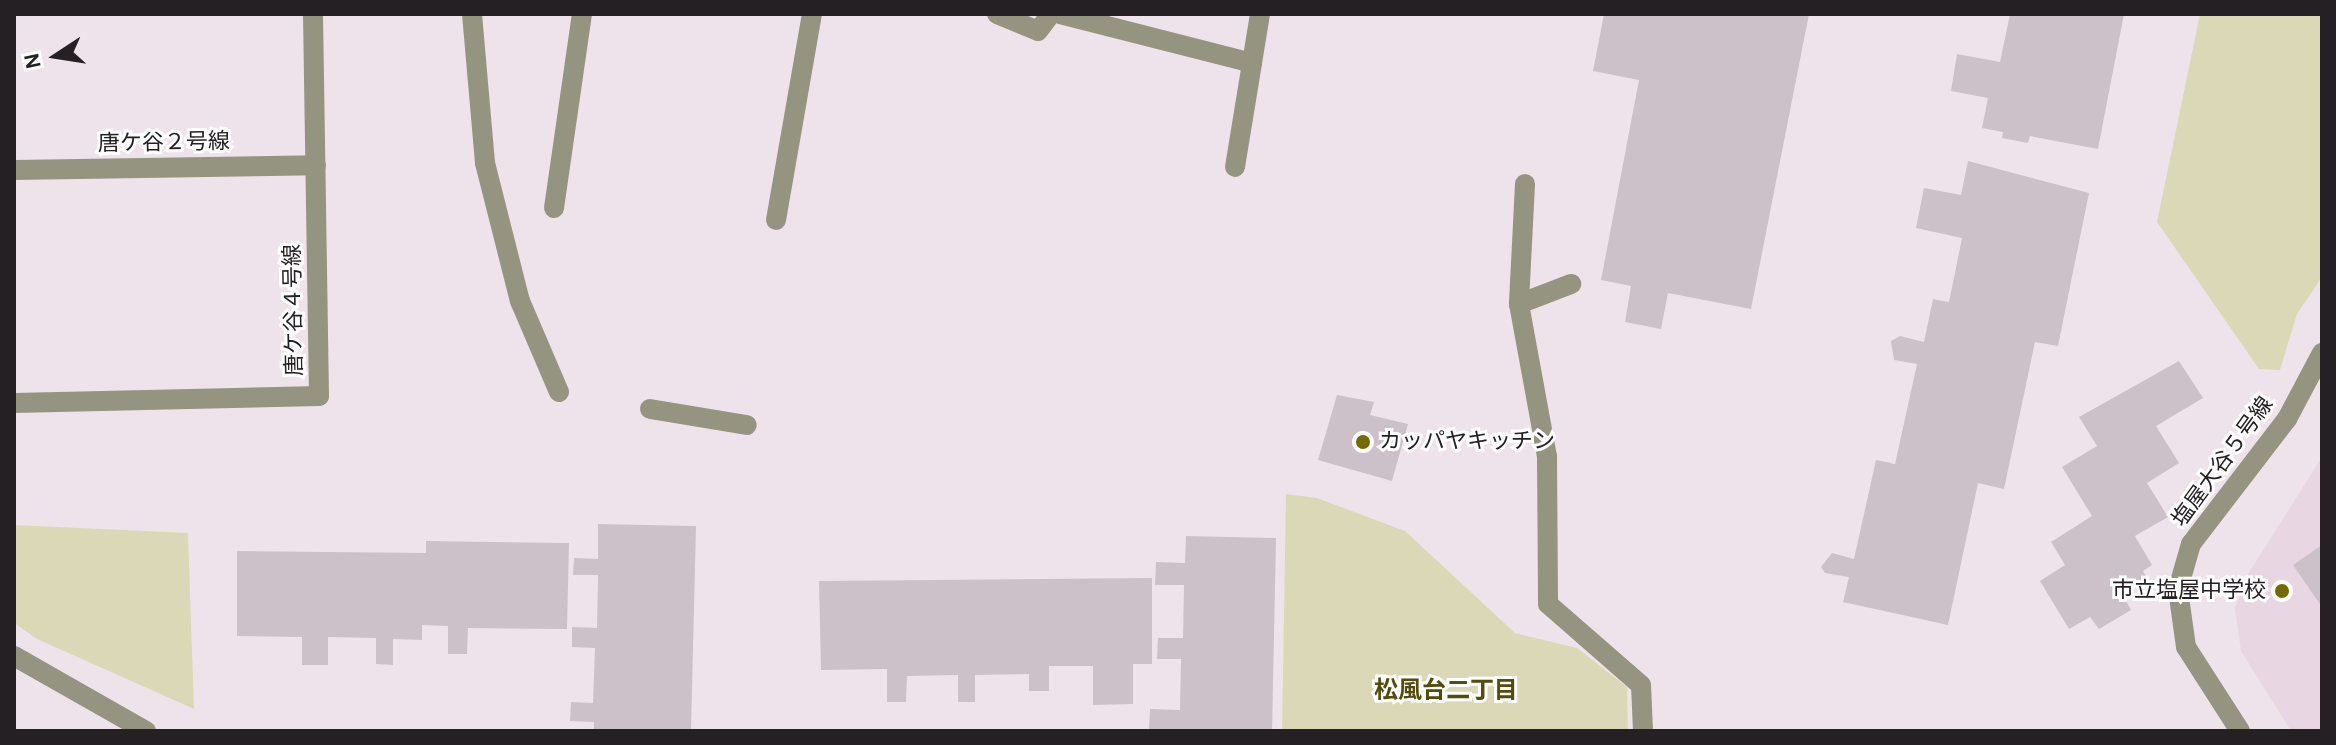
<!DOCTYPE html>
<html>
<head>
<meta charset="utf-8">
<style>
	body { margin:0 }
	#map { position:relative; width:2336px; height:745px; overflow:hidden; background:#efe3eb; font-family:Karla,"Noto Sans JP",sans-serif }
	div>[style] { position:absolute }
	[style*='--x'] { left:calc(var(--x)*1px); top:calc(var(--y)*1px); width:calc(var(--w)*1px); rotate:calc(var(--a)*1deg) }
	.built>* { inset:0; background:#e8d6e2 }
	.green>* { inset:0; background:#dbd8b7 }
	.building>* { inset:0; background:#ccc1c9 }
	.service>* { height:20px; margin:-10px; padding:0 10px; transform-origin:10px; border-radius:10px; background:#959480 }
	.minor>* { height:20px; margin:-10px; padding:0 10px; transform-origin:10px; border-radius:10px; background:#959480 }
	.tertiary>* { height:20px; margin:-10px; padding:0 10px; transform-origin:10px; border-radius:10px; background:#959480 }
	.dots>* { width:22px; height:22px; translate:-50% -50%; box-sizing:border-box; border:4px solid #fff; border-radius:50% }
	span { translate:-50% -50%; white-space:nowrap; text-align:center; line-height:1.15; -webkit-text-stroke:6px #fff; paint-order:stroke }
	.street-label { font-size:22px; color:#242023 }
	.poi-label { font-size:22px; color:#242023 }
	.left { translate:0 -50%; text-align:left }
	.right { translate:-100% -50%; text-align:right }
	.neighbourhood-label { font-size:24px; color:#534c0d; font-weight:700 }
	.frame { position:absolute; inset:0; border:16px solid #242023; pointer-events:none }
	.north { position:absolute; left:16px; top:16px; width:80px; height:80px; -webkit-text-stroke:6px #fff; paint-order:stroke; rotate:258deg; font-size:22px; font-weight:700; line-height:32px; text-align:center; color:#242023 }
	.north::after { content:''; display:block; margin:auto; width:28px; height:36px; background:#242023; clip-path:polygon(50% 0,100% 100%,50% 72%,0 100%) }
</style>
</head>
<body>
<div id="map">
	<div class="built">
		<i style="clip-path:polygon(2322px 457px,2322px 731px,2291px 731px,2241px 651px,2235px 608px,2248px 574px)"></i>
	</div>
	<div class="green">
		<i style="clip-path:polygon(2200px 14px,2322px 14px,2322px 277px,2297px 314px,2280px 370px,2259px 369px,2157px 222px)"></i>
		<i style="clip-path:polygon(1286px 494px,1317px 498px,1405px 531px,1515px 633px,1577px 648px,1627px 687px,1628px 731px,1282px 731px)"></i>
		<i style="clip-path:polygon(14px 525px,188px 533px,194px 709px,37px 639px,14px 623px)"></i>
	</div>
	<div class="building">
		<i style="clip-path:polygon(1604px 14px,1809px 14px,1751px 309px,1668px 293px,1661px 329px,1625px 322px,1631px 286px,1601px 280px,1639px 80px,1593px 71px)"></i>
		<i style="clip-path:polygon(2010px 14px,2124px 14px,2098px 149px,2030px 136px,2028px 143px,2002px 138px,2003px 132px,1982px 128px,1988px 98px,1951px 91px,1957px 54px,2000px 62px)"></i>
		<i style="clip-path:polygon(1968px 161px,2089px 193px,2058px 346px,2035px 342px,2004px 489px,1978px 483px,1948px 625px,1843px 602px,1849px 577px,1825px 573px,1821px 567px,1832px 553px,1854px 559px,1876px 460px,1895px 464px,1917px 364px,1894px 360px,1891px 341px,1900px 336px,1924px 342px,1933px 299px,1949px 302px,1962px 238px,1916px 228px,1924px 188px,1961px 195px)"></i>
		<i style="clip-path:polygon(2179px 361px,2203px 398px,2156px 426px,2179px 463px,2147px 483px,2168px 517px,2135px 536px,2152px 565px,2143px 571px,2147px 578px,2122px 594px,2131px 610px,2099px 629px,2090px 617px,2069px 629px,2040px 581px,2065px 565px,2051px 542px,2092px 516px,2062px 467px,2097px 446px,2079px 417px)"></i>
		<i style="clip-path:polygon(1337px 395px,1374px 402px,1370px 415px,1408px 424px,1392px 481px,1318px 460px)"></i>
		<i style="clip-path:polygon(598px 524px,696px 526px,691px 731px,594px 731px,594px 722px,570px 721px,571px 702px,593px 703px,595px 648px,572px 647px,572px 627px,597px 628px,598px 575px,573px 575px,574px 558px,598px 559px)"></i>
		<i style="clip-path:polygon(1186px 536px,1276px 538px,1272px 731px,1149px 729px,1150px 709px,1180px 710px,1181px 659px,1157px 659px,1158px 638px,1183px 638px,1184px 585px,1155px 585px,1156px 562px,1185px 563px)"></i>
		<i style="clip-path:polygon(426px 541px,569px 543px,567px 629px,468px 628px,467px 654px,448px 654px,448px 626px,422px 625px,422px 640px,393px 639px,393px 665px,376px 664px,376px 638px,328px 637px,328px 665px,302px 665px,302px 637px,237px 636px,237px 551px,426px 553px)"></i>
		<i style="clip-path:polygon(2322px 545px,2322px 607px,2293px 565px)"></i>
		<i style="clip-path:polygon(1152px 578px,1152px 664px,1133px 664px,1133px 704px,1093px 705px,1093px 666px,1049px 666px,1049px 691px,1029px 691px,1029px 674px,975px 675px,975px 702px,958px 702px,958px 675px,907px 676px,906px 702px,887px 702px,887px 669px,821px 670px,819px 581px)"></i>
	</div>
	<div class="service">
		<i style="--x:472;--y:14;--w:150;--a:85"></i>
		<i style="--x:485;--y:163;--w:142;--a:75.8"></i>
		<i style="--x:520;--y:301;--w:99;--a:66.8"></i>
		<i style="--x:1525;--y:184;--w:120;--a:92.9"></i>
		<i style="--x:1519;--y:304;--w:155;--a:79.6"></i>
		<i style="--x:1547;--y:456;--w:148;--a:89.6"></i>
		<i style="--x:1548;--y:604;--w:123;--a:41.1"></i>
		<i style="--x:1641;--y:685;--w:46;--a:87.5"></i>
		<i style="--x:776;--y:220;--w:209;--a:-80.1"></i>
		<i style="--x:1519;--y:304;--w:56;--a:-21"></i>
		<i style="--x:650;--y:409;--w:98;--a:9.4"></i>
	</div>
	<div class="minor">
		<i style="--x:997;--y:14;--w:44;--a:22.5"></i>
		<i style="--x:1038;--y:31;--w:21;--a:-53"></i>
		<i style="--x:1060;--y:14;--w:198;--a:14.3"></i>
		<i style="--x:1252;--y:63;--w:50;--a:-80.7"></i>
		<i style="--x:1235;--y:167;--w:105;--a:-80.7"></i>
		<i style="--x:14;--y:170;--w:302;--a:-0.9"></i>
		<i style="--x:554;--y:208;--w:196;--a:-81.8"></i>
		<i style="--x:14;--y:403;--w:305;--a:-1.3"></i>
		<i style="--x:319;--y:396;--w:382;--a:-90.9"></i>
		<i style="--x:2240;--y:731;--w:100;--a:-122.7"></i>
		<i style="--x:2186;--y:647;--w:59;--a:-97.9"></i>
		<i style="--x:2178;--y:589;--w:47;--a:-73.9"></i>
		<i style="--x:2191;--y:544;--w:158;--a:-52.5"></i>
		<i style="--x:2287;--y:419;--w:75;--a:-62.1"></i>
	</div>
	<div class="tertiary">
		<i style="--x:14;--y:656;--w:152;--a:29.6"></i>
	</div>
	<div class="dots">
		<i style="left:1363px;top:442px;background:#746a01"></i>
		<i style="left:2282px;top:591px;background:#746a01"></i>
	</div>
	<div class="street-label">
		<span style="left:164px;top:143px;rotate:-1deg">唐ケ谷２号線</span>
		<span style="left:294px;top:310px;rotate:-91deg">唐ケ谷４号線</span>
		<span style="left:2223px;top:462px;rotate:-54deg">塩屋大谷５号線</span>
	</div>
	<div class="poi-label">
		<span class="left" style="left:1379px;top:442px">カッパヤキッチン</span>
		<span class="right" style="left:2266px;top:591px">市立塩屋中学校</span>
	</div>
	<div class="neighbourhood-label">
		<span style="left:1446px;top:691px">松風台二丁目</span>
	</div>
	<div class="frame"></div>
	<div class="north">N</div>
</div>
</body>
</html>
